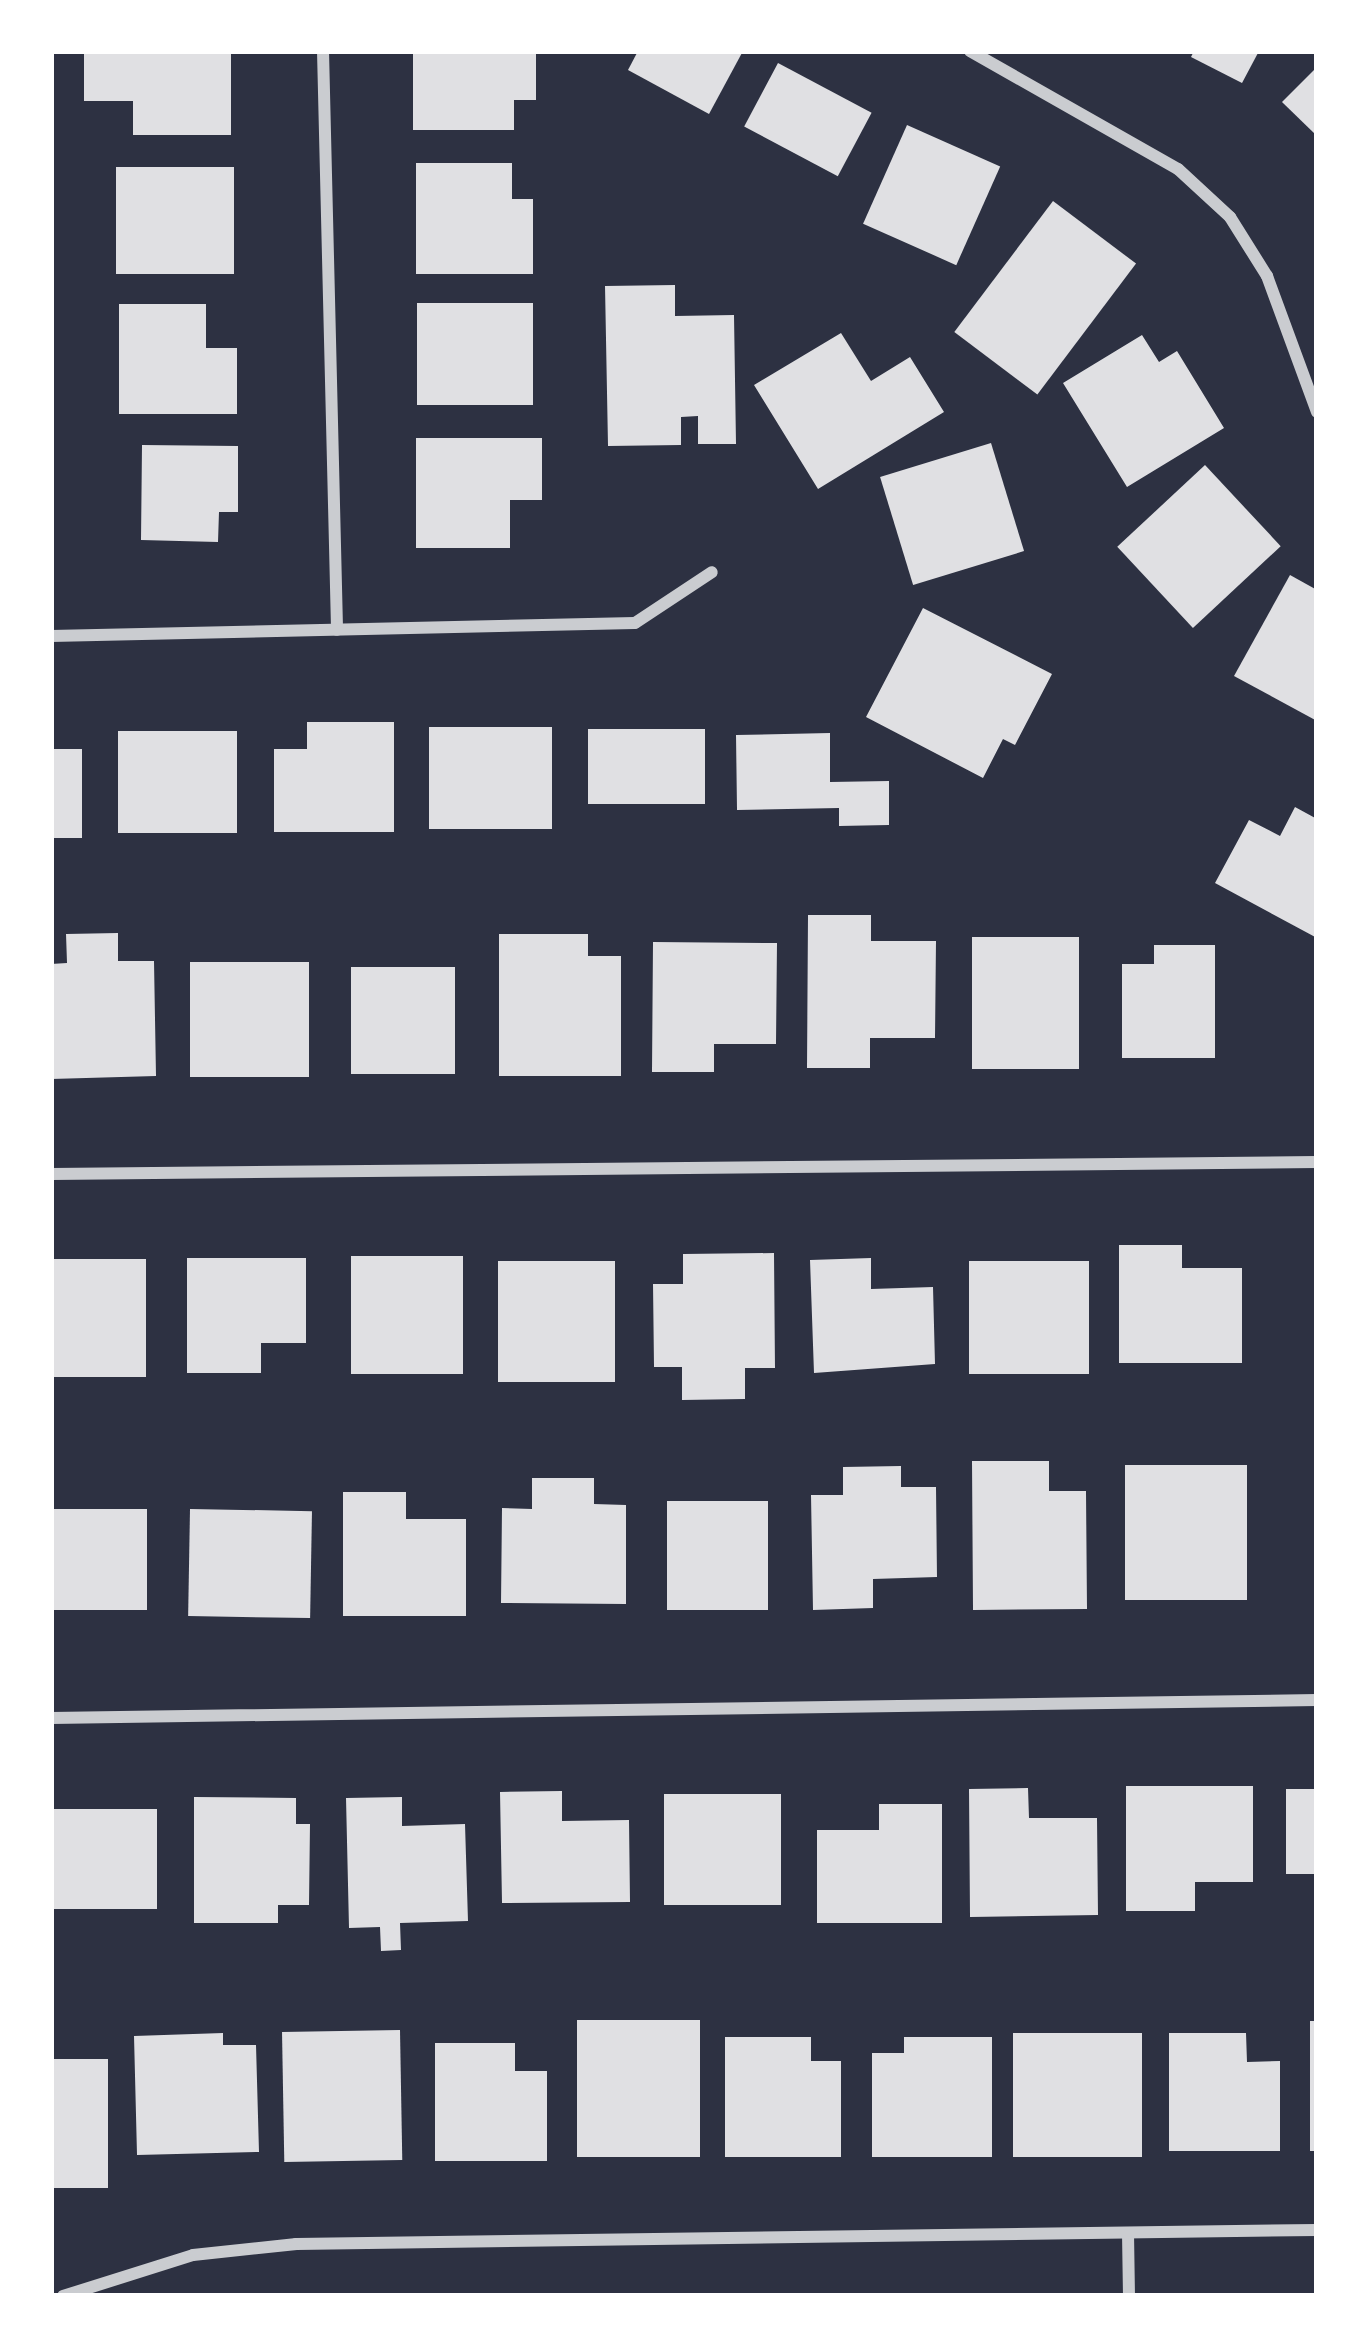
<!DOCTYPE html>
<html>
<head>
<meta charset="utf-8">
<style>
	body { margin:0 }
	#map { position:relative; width:1368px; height:2347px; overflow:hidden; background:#2d3142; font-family:Bitter,serif }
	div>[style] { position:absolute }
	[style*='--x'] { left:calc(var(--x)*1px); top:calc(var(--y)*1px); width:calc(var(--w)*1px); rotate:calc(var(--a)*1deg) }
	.building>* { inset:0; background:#e0e0e3; transform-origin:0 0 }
	.minor>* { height:12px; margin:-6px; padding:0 6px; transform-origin:6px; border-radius:6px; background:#caccd0 }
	span { translate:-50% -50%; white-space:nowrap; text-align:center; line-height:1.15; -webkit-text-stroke:10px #fff; paint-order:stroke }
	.frame { position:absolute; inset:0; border:54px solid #fff; pointer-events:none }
</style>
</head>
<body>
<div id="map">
	<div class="building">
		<i style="clip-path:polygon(84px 51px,231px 51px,231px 135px,133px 135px,133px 101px,84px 101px)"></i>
		<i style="clip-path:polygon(413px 51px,536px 51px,536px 100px,514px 100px,514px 130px,413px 130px)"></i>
		<i style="clip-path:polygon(638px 51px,743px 51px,709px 114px,628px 70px)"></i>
		<i style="clip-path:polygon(1194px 51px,1259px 51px,1242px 83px,1191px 57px)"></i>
		<i style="left:778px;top:63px;width:106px;height:72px;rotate:28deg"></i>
		<i style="clip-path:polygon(1317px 67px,1317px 136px,1282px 102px)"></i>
		<i style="left:907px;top:125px;width:102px;height:108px;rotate:24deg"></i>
		<i style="clip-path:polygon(416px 163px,512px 163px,512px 199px,533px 199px,533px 274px,416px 274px)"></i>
		<i style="left:116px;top:167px;width:118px;height:107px"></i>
		<i style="left:1053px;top:201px;width:104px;height:164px;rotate:37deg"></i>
		<i style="clip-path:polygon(675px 285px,675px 316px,734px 315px,736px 444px,698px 444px,698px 416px,681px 417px,681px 445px,608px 446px,605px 286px)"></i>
		<i style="left:417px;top:303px;width:116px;height:102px"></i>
		<i style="clip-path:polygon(119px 304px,206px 304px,206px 348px,237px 348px,237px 414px,119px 414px)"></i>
		<i style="clip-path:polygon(841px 333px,871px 381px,910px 357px,944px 412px,818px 489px,754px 385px)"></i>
		<i style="clip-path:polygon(1142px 335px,1159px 362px,1177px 351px,1224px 428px,1127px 487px,1063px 383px)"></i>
		<i style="clip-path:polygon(416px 438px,542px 438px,542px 500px,510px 500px,510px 548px,416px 548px)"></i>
		<i style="left:991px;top:443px;width:113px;height:116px;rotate:73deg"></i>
		<i style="clip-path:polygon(142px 445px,238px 446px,238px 512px,219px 512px,218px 542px,141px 540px)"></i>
		<i style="left:1205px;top:465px;width:111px;height:120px;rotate:47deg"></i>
		<i style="clip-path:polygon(1290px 575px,1317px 590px,1317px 721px,1234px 676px)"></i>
		<i style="clip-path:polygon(923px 608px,1052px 674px,1015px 745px,1003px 739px,983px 778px,866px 717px)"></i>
		<i style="clip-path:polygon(307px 722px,394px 722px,394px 832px,274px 832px,274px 749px,307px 749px)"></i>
		<i style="left:429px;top:727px;width:123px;height:102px"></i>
		<i style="left:588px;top:729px;width:117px;height:75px"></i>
		<i style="left:118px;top:731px;width:119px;height:102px"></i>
		<i style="clip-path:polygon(830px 733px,830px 782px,889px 781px,889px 825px,839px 826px,839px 808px,737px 810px,736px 735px)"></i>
		<i style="left:51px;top:749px;width:31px;height:89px"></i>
		<i style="clip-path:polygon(1295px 807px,1317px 819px,1317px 938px,1215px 883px,1249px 820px,1280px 836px)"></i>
		<i style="clip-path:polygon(808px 915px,871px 915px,871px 941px,936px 941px,935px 1038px,870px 1038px,870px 1068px,807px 1068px)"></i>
		<i style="clip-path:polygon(118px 933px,118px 961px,154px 961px,156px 1076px,51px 1079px,51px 964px,67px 963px,66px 934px)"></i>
		<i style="clip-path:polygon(499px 934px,588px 934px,588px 956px,621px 956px,621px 1076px,499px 1076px)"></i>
		<i style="left:972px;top:937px;width:107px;height:132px"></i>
		<i style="clip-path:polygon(653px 942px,777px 943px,776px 1044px,714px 1044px,714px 1072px,652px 1072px)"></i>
		<i style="clip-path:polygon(1154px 945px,1215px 945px,1215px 1058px,1122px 1058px,1122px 964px,1154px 964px)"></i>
		<i style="left:190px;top:962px;width:119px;height:115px"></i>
		<i style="left:351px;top:967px;width:104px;height:107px"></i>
		<i style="clip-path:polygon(1119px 1245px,1182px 1245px,1182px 1268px,1242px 1268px,1242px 1363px,1119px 1363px)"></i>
		<i style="clip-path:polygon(774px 1253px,775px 1368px,745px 1368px,745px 1399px,682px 1400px,682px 1367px,654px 1367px,653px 1284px,683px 1284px,683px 1254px)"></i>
		<i style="left:351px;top:1256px;width:112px;height:118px"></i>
		<i style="clip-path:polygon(187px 1258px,306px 1258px,306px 1343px,261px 1343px,261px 1373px,187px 1373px)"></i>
		<i style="clip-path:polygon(871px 1258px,871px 1289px,933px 1287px,935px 1364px,814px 1373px,810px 1260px)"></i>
		<i style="left:51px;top:1259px;width:95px;height:118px"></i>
		<i style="left:498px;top:1261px;width:117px;height:121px"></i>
		<i style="left:969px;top:1261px;width:120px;height:113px"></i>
		<i style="clip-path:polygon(972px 1461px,1049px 1461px,1049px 1491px,1086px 1491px,1087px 1609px,973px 1610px)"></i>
		<i style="left:1125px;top:1465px;width:122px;height:135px"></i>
		<i style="clip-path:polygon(901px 1466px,901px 1487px,936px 1487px,937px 1577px,873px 1579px,873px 1608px,813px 1610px,811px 1495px,843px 1495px,843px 1467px)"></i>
		<i style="clip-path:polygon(532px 1478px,594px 1478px,594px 1504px,626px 1505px,626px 1604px,501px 1603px,502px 1508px,532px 1509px)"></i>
		<i style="clip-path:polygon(343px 1492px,406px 1492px,406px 1519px,466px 1519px,466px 1616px,343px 1616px)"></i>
		<i style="left:667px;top:1501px;width:101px;height:109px"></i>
		<i style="left:51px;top:1509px;width:96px;height:101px"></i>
		<i style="left:190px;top:1509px;width:122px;height:107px;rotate:1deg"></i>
		<i style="clip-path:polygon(1126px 1786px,1253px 1786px,1253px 1882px,1195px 1882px,1195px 1911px,1126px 1911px)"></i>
		<i style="clip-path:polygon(1028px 1788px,1029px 1818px,1097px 1818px,1098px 1915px,970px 1917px,969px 1789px)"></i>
		<i style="left:1286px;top:1789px;width:31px;height:85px"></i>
		<i style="clip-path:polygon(562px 1791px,562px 1821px,629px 1820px,630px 1902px,502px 1903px,500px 1792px)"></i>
		<i style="left:664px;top:1794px;width:117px;height:111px"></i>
		<i style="clip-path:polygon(194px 1797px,296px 1798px,296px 1824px,310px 1824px,309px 1905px,278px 1905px,278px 1923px,194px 1923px)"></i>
		<i style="clip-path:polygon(402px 1797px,402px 1826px,465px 1824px,468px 1921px,400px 1923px,401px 1950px,381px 1951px,380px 1927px,349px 1928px,346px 1798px)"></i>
		<i style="clip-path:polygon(879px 1804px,942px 1804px,942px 1923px,817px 1923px,817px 1830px,879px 1830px)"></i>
		<i style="left:157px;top:1809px;width:100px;height:106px;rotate:90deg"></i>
		<i style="left:577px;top:2020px;width:123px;height:137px"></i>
		<i style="left:1310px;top:2021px;width:7px;height:130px"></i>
		<i style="left:400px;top:2030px;width:130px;height:118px;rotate:89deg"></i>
		<i style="clip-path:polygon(223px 2033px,223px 2045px,256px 2045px,259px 2152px,137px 2155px,134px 2036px)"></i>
		<i style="left:1013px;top:2033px;width:129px;height:124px"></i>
		<i style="clip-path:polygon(1169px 2033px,1246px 2033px,1247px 2062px,1280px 2061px,1280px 2151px,1169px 2151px)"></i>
		<i style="clip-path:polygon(725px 2037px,811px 2037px,811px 2061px,841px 2061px,841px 2157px,725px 2157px)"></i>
		<i style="clip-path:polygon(904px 2037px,992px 2037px,992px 2157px,872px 2157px,872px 2053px,904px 2053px)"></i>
		<i style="clip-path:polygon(435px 2043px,515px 2043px,515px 2071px,547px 2071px,547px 2161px,435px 2161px)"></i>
		<i style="left:51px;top:2059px;width:57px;height:129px"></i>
	</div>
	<div class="minor">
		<i style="--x:323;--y:51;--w:579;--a:88.61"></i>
		<i style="--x:970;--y:51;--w:239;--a:29.6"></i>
		<i style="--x:1178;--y:169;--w:71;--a:42.7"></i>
		<i style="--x:1230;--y:217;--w:70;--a:57.9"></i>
		<i style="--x:1267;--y:276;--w:145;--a:69.8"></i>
		<i style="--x:51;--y:636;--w:584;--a:-1.28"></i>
		<i style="--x:635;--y:623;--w:92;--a:-33.5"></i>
		<i style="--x:51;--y:1174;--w:1266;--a:-0.54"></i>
		<i style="--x:51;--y:1718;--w:1266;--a:-0.81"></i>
		<i style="--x:1128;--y:2233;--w:63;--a:89.1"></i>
		<i style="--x:63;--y:2296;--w:136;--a:-17.5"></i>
		<i style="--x:193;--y:2255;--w:104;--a:-6.1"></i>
		<i style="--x:296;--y:2244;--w:1021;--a:-0.79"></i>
	</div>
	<div class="frame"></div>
</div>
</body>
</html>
